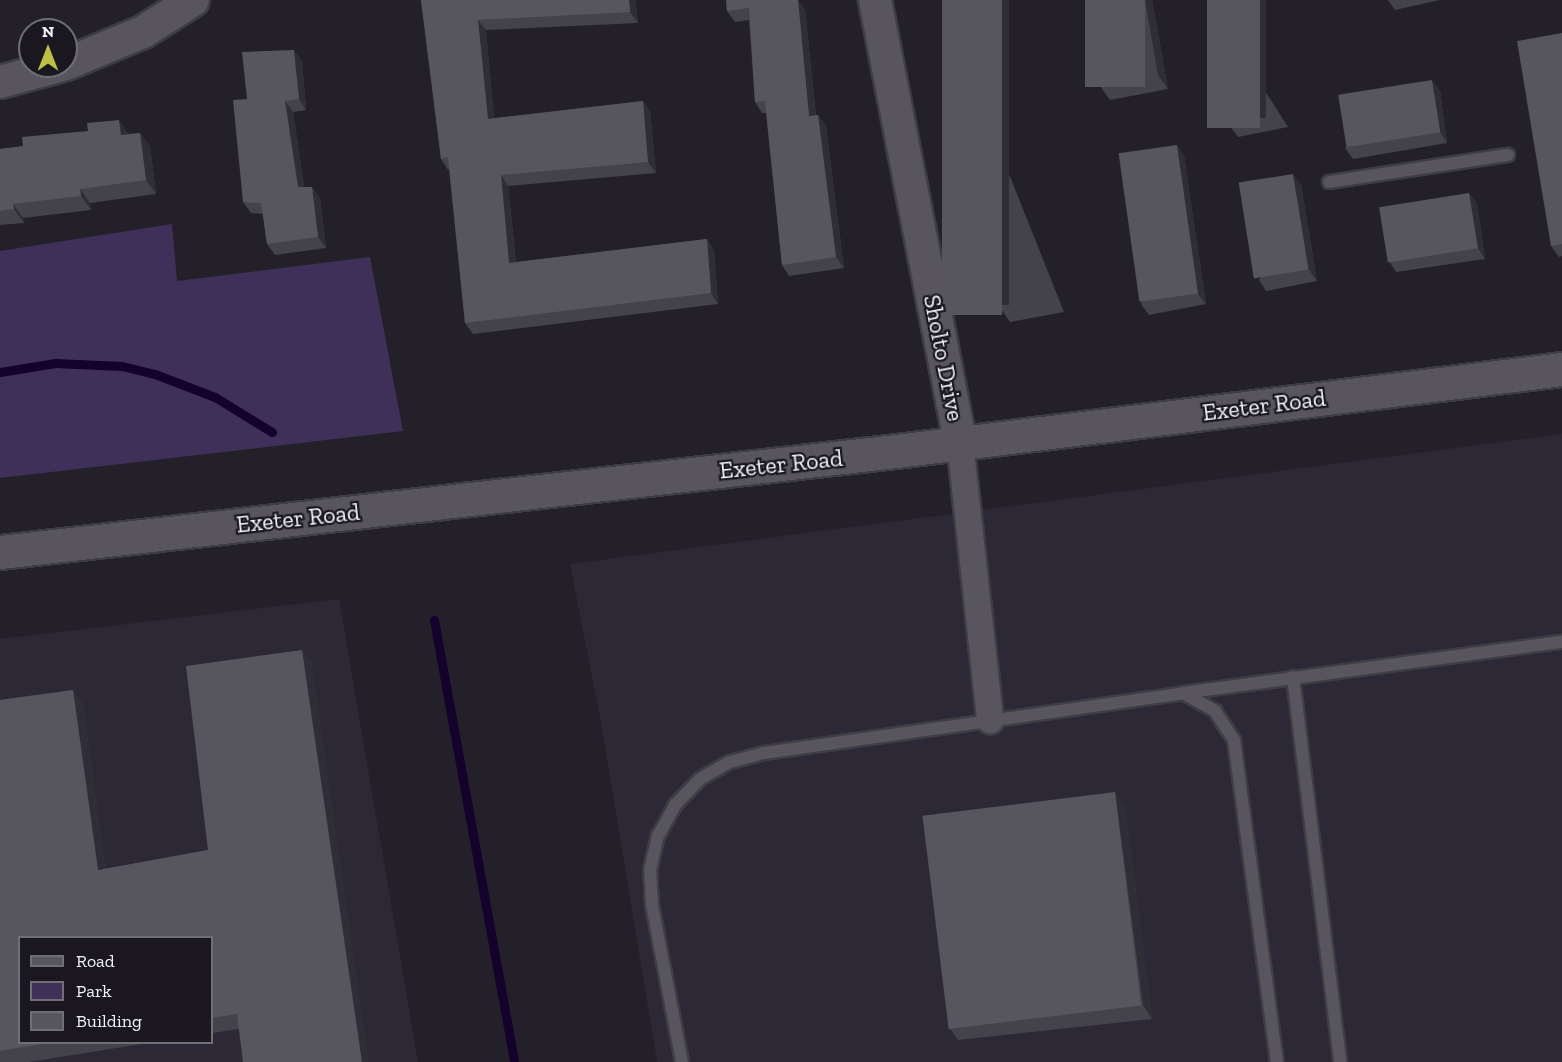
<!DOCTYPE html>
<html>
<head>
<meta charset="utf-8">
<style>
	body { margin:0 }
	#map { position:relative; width:1562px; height:1062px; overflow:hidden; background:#232029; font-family:"Zilla Slab",serif }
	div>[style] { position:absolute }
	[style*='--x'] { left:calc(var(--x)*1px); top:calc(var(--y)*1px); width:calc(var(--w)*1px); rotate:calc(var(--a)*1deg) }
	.built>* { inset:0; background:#2d2836 }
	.green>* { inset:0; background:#3e3058 }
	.stream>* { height:9px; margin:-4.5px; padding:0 4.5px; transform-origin:4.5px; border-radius:4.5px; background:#15022c }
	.roads { filter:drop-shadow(2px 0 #3f3d44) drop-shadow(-2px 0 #3f3d44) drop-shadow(0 2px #3f3d44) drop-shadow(0 -2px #3f3d44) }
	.service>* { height:12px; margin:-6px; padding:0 6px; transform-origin:6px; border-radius:6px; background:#58555e }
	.minor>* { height:26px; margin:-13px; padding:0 13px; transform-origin:13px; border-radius:13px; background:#58555e }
	.tertiary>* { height:32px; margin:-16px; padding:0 16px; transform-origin:16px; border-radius:16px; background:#58555e }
	.secondary>* { height:33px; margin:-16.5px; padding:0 16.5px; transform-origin:16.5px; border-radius:16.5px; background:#58555e }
	.wall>* { inset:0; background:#44424a }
	.shaded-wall>* { inset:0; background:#2f2d35; transform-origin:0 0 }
	.building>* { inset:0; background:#57555d; transform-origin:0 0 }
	span { translate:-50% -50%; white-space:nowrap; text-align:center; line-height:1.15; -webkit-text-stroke:4.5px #1a171f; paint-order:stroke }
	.street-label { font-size:24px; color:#f3f2f8 }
	.legend { position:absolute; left:18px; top:936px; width:195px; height:108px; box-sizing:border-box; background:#1a171f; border:2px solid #716f76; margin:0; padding:8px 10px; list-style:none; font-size:18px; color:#f3f2f8 }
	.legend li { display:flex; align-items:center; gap:12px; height:30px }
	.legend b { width:30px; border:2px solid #716f76 }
	.north { position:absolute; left:18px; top:18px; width:60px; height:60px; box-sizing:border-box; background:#1a171f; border:2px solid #716f76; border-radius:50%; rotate:0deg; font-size:16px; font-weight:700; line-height:24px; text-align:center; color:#f3f2f8 }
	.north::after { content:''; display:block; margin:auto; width:21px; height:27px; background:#bbc045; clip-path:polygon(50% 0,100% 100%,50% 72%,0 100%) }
</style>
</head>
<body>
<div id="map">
	<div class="built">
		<i style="clip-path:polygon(1562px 434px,1562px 1062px,657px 1062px,601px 722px,570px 564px)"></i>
		<i style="clip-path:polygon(evenodd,339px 599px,418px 1062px,0 1062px,0 639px,339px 599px,20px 938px,212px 938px,212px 1042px,20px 1042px,20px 938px)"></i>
	</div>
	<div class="green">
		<i style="clip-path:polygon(172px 224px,177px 281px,370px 257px,403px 431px,0 478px,0 251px)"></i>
	</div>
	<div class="stream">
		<i style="--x:0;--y:372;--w:56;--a:-9.3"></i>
		<i style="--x:55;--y:363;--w:67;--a:2.6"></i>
		<i style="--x:122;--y:366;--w:34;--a:14"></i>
		<i style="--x:155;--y:374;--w:64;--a:21"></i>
		<i style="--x:215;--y:397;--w:67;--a:31.6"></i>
		<i style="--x:434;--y:620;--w:449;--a:79.7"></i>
	</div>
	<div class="roads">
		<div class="service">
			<i style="--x:1329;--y:182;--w:181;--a:-8.6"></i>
			<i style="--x:1293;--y:677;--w:388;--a:83"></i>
			<i style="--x:1183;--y:693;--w:382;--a:-7.7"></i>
			<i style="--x:682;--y:1062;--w:160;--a:-100.8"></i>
			<i style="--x:652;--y:905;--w:35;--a:-93"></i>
			<i style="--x:650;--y:870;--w:35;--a:-77"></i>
			<i style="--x:658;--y:836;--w:35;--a:-61"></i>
			<i style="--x:675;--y:805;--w:36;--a:-46"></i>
			<i style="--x:700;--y:779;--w:34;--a:-30"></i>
			<i style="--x:730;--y:762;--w:35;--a:-15"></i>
			<i style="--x:764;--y:753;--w:423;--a:-8.1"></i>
			<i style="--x:1183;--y:693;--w:37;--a:29"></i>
			<i style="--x:1215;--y:711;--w:35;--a:57"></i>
			<i style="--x:1234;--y:740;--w:325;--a:82.4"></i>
		</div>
		<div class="minor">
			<i style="--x:960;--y:442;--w:280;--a:83.8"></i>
		</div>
		<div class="tertiary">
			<i style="--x:875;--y:0;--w:450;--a:79.1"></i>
			<i style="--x:66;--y:64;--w:83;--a:-22.6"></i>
			<i style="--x:143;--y:32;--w:59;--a:-32.6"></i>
			<i style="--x:0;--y:82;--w:61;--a:-15.2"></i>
		</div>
		<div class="secondary">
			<i style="--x:0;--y:552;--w:902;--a:-6.43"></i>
			<i style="--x:896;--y:451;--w:671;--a:-7.02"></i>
		</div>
	</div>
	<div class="wall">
		<i style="clip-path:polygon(421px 0,635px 0,638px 23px,486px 30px,494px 118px,643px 101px,650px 112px,656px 173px,508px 186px,516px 262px,707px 239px,714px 250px,718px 304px,473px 334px,465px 323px,449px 169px,448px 170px,441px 159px)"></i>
		<i style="clip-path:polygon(726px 0,798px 0,805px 10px,816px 115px,818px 115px,826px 126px,844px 268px,789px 276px,782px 265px,766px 113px,762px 113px,755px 102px,749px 20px,735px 22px,727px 11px)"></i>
		<i style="clip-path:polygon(1085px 0,1152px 0,1168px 89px,1110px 100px,1100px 86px)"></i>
		<i style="clip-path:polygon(1207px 0,1288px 127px,1238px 137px,1230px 126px)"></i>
		<i style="clip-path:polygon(1388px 0,1440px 0,1395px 10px)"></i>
		<i style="clip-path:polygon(944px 11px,1064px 312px,1010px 322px,1001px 309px)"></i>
		<i style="clip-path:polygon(1562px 33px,1562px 256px,1559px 257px,1551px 246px)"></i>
		<i style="clip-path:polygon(302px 61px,306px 110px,293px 112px,304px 187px,312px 187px,320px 198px,326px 248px,275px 255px,267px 244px,263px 214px,251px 213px,243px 202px)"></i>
		<i style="clip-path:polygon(1440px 91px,1447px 143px,1353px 159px,1345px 148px)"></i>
		<i style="clip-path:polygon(140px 133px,150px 147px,156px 194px,90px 203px,91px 210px,23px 218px,24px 223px,0 225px,0 149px)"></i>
		<i style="clip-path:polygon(1184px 156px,1206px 304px,1149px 315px,1141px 304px)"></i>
		<i style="clip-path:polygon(1301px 185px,1317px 281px,1266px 291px,1259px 280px)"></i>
		<i style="clip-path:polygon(1469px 193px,1477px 204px,1485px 259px,1396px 272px,1389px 261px)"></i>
		<i style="clip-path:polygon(302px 650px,312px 664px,239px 1029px,212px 1033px,212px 938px,20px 1042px,154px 1042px,29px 1062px,0 1062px,0 700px,73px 690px,83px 704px,105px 869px,208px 850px)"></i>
		<i style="clip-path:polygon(1115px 792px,1125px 806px,1152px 1019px,958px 1040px,948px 1026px)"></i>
	</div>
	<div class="shaded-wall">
		<i style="clip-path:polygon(629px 0,635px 0,638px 23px,630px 12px)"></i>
		<i style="clip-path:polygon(798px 0,805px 10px,817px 127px,809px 116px)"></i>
		<i style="left:1002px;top:0;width:7px;height:305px"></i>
		<i style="clip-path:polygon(1145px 0,1152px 0,1168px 89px,1158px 75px)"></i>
		<i style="left:1260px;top:0;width:6px;height:118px"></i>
		<i style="clip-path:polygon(478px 20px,486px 30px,495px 130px,488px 119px)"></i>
		<i style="clip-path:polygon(294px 50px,302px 61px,306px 110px,299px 99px)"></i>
		<i style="clip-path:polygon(1432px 80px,1440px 91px,1447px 143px,1440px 132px)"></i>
		<i style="clip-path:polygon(285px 101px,293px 112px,306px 198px,298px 187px)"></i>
		<i style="clip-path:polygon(643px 101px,650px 112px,656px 173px,648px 162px)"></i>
		<i style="clip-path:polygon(818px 115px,826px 126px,844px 268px,836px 257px)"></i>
		<i style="clip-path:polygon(119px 120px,129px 134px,121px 135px)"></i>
		<i style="clip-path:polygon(140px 133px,150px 147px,156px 194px,146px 180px)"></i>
		<i style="clip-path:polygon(1177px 145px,1184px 156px,1206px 304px,1198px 294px)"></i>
		<i style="clip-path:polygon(1293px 174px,1301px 185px,1317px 281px,1309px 270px)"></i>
		<i style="clip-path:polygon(501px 175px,508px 186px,517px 274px,509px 263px)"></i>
		<i style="clip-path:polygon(312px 187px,320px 198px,326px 248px,318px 237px)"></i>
		<i style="clip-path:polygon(80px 189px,90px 203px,91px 210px,81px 196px)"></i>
		<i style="clip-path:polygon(1469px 193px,1477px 204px,1485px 259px,1478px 248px)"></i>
		<i style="clip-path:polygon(13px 204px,23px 218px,24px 223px,14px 209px)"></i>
		<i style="clip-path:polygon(707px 239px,714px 250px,718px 304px,711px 293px)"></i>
		<i style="clip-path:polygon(302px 650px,312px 664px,369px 1062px,362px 1062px)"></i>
		<i style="clip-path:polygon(73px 690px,83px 704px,107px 884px,98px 870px)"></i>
		<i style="clip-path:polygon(1115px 792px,1125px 806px,1152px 1019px,1143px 1005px)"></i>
	</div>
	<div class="building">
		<i style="clip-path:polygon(421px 0,629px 0,630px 12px,478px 20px,488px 119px,643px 101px,648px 162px,501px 175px,509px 263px,707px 239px,711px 293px,465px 323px,448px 157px,441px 159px)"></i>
		<i style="clip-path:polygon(726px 0,798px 0,809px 116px,818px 115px,836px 257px,782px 265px,765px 101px,755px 102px,749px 8px,727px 11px)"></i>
		<i style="left:942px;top:0;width:60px;height:315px"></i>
		<i style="left:1085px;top:0;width:60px;height:87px"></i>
		<i style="left:1207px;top:0;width:53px;height:128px"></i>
		<i style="clip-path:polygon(1562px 33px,1562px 244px,1551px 246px,1517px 41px)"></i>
		<i style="clip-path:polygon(294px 50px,299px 99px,285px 101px,298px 187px,312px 187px,318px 237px,267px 244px,261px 203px,243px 202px,233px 100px,247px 99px,242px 52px)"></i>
		<i style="left:1432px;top:80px;width:53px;height:95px;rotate:81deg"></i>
		<i style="clip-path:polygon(119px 120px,121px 135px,140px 133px,146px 180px,80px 189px,81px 196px,13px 204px,14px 209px,0 211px,0 149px,23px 146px,22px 137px,88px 131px,87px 123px)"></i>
		<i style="left:1177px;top:145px;width:150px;height:59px;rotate:82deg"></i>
		<i style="left:1293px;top:174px;width:97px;height:55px;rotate:81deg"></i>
		<i style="left:1469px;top:193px;width:56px;height:91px;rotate:81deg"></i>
		<i style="clip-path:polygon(302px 650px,362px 1062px,243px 1062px,237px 1014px,212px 1018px,212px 938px,20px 938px,20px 1042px,54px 1042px,0 1051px,0 700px,73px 690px,98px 870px,208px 850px,186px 666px)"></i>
		<i style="left:1115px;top:792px;width:215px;height:194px;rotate:83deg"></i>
	</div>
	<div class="street-label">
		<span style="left:944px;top:358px;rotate:79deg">Sholto Drive</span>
		<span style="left:1264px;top:405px;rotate:-7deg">Exeter Road</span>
		<span style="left:781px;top:464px;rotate:-6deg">Exeter Road</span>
		<span style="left:298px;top:518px;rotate:-6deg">Exeter Road</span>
	</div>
	<ul class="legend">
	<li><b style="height:8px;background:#58555e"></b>Road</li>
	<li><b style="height:16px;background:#3e3058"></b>Park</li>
	<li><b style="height:16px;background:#57555d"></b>Building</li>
	</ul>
	<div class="north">N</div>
</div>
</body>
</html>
